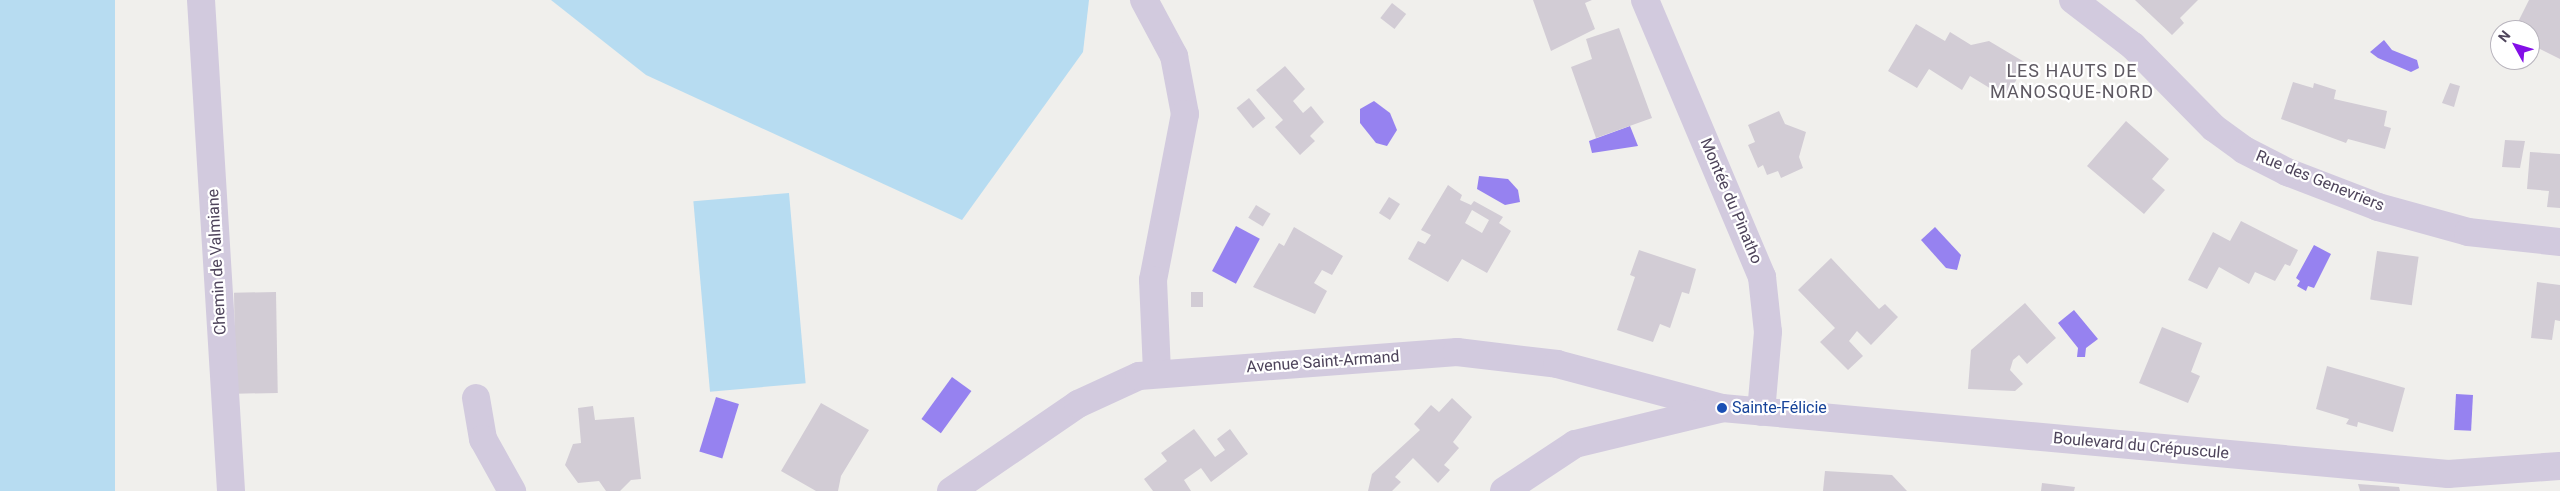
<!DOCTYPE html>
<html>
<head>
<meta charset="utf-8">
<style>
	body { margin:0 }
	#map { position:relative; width:2560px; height:491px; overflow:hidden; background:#f0efec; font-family:Roboto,sans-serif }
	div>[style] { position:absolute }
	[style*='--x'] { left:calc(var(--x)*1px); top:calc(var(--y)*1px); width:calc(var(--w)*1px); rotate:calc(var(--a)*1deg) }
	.green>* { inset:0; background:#b7dcf1; transform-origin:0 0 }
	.water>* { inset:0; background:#9682f0; transform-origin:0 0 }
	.building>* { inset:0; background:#d2ccd5; transform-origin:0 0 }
	.minor>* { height:28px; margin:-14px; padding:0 14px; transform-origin:14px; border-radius:14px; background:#d2cade }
	.dots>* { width:14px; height:14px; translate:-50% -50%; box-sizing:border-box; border:2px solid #fff; border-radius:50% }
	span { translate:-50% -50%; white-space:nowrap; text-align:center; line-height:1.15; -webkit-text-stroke:4.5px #fff; paint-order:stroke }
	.street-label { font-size:16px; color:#4e445b }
	.transit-label { font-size:16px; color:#164399 }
	.left { translate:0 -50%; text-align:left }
	.neighbourhood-label { font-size:18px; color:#5e5962; letter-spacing:1px }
	.north { position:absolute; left:2490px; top:20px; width:50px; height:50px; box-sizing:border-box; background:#fff; border:1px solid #b8b4bd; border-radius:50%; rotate:309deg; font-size:14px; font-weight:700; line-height:20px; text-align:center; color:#4e445b }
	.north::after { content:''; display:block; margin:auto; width:18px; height:22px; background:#830fe7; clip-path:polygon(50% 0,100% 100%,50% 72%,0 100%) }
</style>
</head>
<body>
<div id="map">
	<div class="green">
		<i style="left:0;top:0;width:115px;height:491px"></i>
		<i style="clip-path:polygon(551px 0,1089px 0,1083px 52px,962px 220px,646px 75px)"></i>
		<i style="left:789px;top:193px;width:191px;height:96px;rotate:85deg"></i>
	</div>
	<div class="water">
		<i style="clip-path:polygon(2384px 40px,2392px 50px,2417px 60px,2419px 68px,2411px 72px,2378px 58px,2370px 52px)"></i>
		<i style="clip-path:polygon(1374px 101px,1390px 113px,1397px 130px,1387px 146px,1376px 143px,1360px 123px,1360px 109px)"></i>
		<i style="clip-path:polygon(1630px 126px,1638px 146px,1592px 153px,1589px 141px)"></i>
		<i style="clip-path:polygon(1479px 176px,1508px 179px,1518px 190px,1520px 202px,1505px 205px,1477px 189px)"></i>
		<i style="left:1236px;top:226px;width:27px;height:51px;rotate:28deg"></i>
		<i style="clip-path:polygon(1935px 227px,1961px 255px,1957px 270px,1946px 268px,1921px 240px)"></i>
		<i style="clip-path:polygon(2314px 245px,2331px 254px,2314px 288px,2308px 286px,2306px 291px,2297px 286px,2300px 281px,2296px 278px)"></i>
		<i style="clip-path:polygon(2074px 310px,2098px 339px,2086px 348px,2085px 357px,2077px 357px,2078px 348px,2058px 323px)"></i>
		<i style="left:952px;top:377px;width:24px;height:52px;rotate:36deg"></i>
		<i style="left:2456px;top:394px;width:17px;height:36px;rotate:3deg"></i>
		<i style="left:716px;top:397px;width:24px;height:57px;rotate:17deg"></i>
	</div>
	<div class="building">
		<i style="clip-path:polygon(1533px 0,1592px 0,1585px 3px,1595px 29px,1551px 51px)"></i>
		<i style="clip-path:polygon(2135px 0,2198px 0,2180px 18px,2184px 23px,2172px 35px)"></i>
		<i style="clip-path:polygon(2529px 0,2560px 0,2560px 59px,2530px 44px,2530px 30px,2514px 30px)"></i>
		<i style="left:1392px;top:3px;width:18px;height:19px;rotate:38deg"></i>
		<i style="clip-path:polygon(1916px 24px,1945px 41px,1950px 32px,1971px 45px,1989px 41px,2026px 63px,2006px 98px,1970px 76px,1962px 90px,1929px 69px,1917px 88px,1888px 71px)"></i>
		<i style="clip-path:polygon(1619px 28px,1652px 118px,1596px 138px,1571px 67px,1592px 59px,1586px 39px)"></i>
		<i style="clip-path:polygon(1285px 66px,1305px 89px,1293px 101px,1303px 113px,1311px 106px,1324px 122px,1310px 136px,1315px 141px,1300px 155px,1275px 127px,1283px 120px,1256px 90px)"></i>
		<i style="clip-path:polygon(2293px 82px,2313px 88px,2314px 83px,2336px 90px,2334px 99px,2387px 111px,2384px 126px,2391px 128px,2385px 149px,2348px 139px,2346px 143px,2281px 119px)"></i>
		<i style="clip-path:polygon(2450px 83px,2460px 86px,2454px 107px,2442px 103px)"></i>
		<i style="left:1249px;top:98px;width:26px;height:16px;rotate:51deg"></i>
		<i style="clip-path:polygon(1779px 111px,1785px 124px,1806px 132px,1799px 157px,1803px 168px,1781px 178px,1778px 171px,1767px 175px,1763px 165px,1758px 168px,1748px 145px,1755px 142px,1748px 125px)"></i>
		<i style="clip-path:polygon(2126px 121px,2169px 159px,2152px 179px,2165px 190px,2144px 214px,2087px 166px)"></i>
		<i style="clip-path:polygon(2505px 140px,2525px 141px,2520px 168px,2502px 167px)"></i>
		<i style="clip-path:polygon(2530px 152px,2560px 154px,2560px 208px,2547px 207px,2549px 191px,2527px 189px)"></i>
		<i style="clip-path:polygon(evenodd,1448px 185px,1462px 195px,1460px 200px,1471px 205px,1474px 201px,1503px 217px,1499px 223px,1511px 231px,1487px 273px,1462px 259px,1448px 282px,1408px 259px,1418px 241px,1425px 244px,1431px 235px,1421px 230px,1448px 185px,1472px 210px,1489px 220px,1482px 233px,1465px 223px,1472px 210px)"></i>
		<i style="left:1389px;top:197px;width:13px;height:19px;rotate:32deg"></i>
		<i style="left:1256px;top:205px;width:17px;height:15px;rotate:31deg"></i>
		<i style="clip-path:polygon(2241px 221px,2298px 250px,2290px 266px,2285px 264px,2275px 281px,2255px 272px,2249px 284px,2219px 267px,2207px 289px,2188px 280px,2213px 232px,2230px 241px)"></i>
		<i style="clip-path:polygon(1294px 227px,1343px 256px,1332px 275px,1322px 270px,1314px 283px,1327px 291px,1315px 314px,1253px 287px,1279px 243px,1284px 246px)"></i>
		<i style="clip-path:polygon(1639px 250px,1696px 269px,1689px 294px,1682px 292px,1670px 328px,1660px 324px,1653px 342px,1617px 330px,1635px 277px,1630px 275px)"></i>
		<i style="left:2377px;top:251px;width:42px;height:49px;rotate:8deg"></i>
		<i style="clip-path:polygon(1831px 258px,1879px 309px,1885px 304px,1898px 317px,1871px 345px,1857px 331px,1849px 341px,1863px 356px,1848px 370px,1820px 342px,1835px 328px,1798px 290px)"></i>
		<i style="clip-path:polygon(2537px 282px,2560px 285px,2560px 321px,2555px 320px,2552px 340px,2531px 338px)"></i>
		<i style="left:276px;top:292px;width:101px;height:42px;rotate:89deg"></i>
		<i style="left:1191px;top:292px;width:12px;height:15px"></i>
		<i style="clip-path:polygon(2025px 303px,2056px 338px,2027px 364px,2019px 355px,2013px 360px,2010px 370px,2023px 384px,2015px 391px,1968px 389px,1971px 350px)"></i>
		<i style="clip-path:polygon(2162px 327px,2202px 343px,2191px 372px,2200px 376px,2188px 403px,2139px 383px)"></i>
		<i style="clip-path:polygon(2327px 366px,2405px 388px,2393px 432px,2358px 422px,2357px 427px,2346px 424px,2349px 419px,2316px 409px)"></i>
		<i style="clip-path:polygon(1452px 398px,1472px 417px,1453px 442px,1459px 448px,1444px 465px,1450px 470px,1438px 483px,1413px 458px,1395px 477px,1401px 482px,1392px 491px,1368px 491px,1372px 474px,1420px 430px,1414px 424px,1431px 405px,1439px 412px)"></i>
		<i style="clip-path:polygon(821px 403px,869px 430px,841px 476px,838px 491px,816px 491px,781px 471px)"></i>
		<i style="clip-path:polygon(593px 406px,595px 420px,634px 417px,641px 479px,631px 480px,620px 491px,606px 491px,599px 481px,578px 483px,565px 465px,573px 444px,581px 443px,578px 408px)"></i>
		<i style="clip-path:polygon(1194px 429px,1215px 457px,1225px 450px,1217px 439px,1230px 429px,1248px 454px,1211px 482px,1201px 468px,1184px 480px,1191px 491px,1153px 491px,1144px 479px,1167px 461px,1161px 453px)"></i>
		<i style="clip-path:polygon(1825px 471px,1892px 475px,1907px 491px,1823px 491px)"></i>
		<i style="clip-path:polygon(2042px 483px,2075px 487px,2074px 491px,2041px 491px)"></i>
		<i style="clip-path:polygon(2358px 484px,2399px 487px,2400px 491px,2360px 491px)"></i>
	</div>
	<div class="minor">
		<i style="--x:201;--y:0;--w:492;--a:86.5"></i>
		<i style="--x:1144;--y:0;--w:64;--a:61.8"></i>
		<i style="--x:1174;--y:56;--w:59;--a:79.3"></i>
		<i style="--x:1185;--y:114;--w:169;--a:100.9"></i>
		<i style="--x:1153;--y:280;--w:92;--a:87.5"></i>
		<i style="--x:1645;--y:0;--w:301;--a:67.1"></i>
		<i style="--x:1762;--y:277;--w:55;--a:83.8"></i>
		<i style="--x:1768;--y:332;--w:80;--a:95"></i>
		<i style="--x:2073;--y:0;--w:76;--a:37.5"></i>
		<i style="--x:2133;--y:46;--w:115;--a:45.4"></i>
		<i style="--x:2214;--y:128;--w:37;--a:36"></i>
		<i style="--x:2244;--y:150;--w:48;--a:27.1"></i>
		<i style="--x:2287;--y:172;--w:97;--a:21"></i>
		<i style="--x:2378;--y:207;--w:93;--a:15.5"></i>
		<i style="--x:2468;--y:232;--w:93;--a:6.2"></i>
		<i style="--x:476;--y:398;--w:42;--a:80.3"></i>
		<i style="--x:483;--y:439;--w:60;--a:60.9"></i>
		<i style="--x:951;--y:491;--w:154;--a:-34.4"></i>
		<i style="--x:1078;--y:404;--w:67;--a:-24.7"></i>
		<i style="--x:1139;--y:376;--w:319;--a:-4.3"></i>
		<i style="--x:1457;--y:352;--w:101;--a:6.8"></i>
		<i style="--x:1557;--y:364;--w:171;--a:14.9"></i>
		<i style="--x:1722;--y:408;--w:729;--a:5.19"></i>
		<i style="--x:2448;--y:474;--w:112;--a:-4.1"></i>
		<i style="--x:1504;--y:491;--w:85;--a:-33.5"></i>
		<i style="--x:1575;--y:444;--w:149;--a:-13.6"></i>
	</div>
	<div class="dots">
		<i style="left:1722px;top:408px;background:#1a4fb4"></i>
	</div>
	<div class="street-label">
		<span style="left:2320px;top:181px;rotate:22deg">Rue des Genevriers</span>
		<span style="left:1731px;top:201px;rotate:67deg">Montée du Pinatho</span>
		<span style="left:217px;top:262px;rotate:-93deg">Chemin de Valmiane</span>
		<span style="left:1323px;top:362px;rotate:-4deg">Avenue Saint-Armand</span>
		<span style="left:2141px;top:446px;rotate:5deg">Boulevard du Crépuscule</span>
	</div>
	<div class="transit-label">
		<span class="left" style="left:1732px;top:408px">Sainte-Félicie</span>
	</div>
	<div class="neighbourhood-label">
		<span style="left:2072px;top:82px">LES HAUTS DE<br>MANOSQUE-NORD</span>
	</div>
	<div class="north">N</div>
</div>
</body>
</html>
